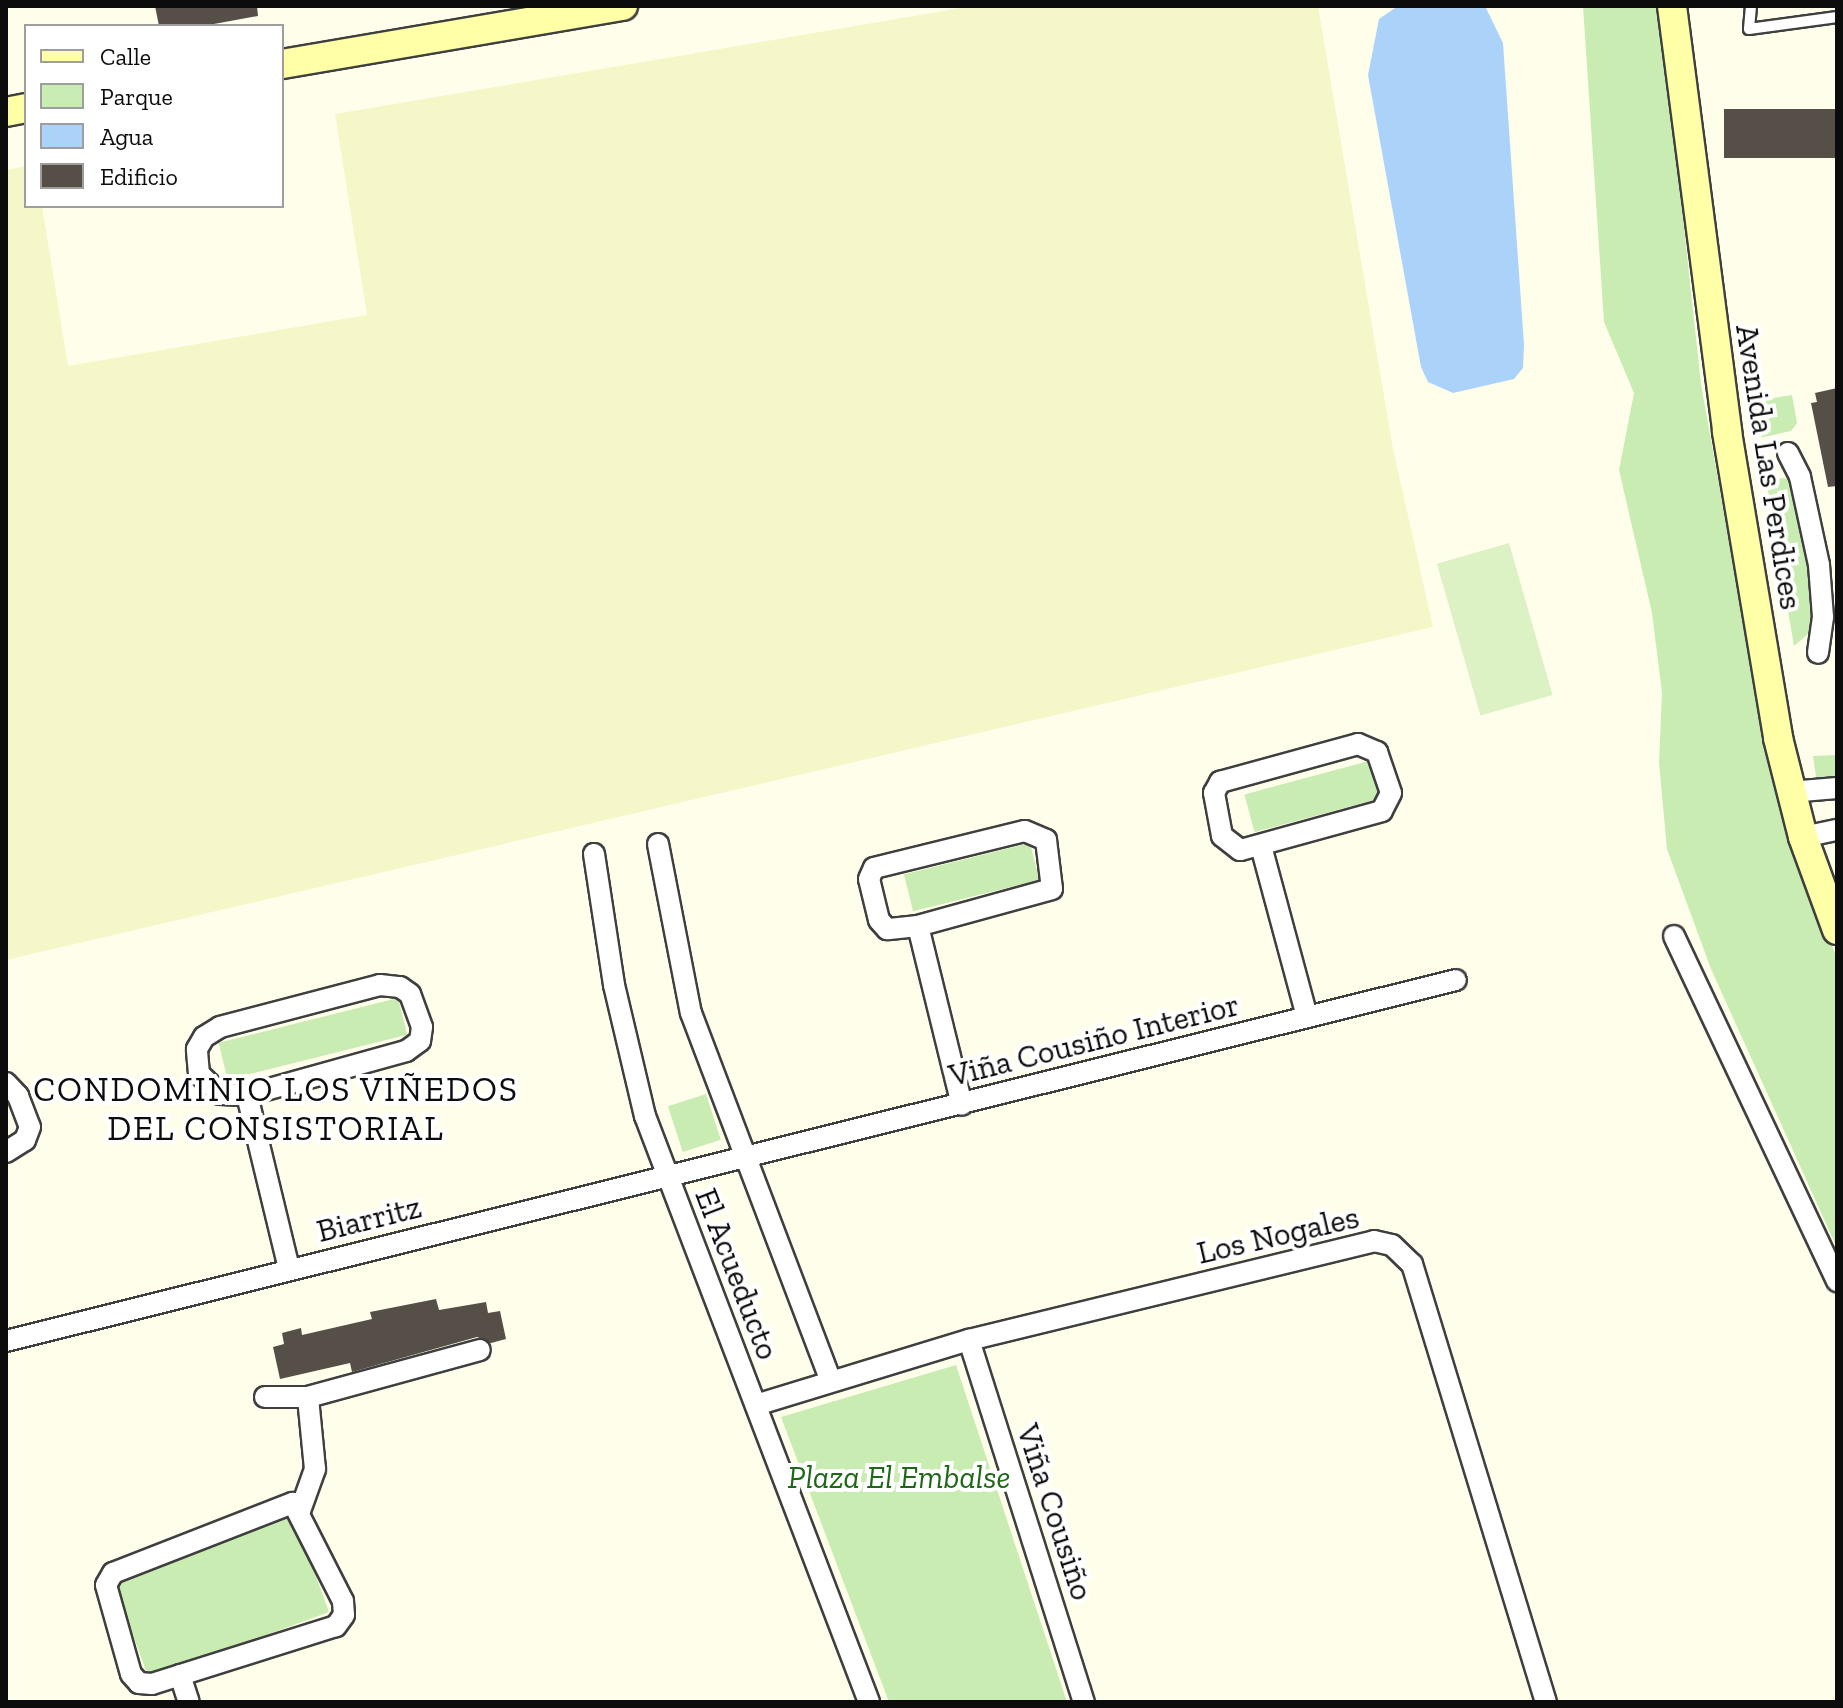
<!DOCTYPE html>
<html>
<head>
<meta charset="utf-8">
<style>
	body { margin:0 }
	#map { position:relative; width:1843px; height:1708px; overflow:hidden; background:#fffeeb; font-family:"Zilla Slab",serif }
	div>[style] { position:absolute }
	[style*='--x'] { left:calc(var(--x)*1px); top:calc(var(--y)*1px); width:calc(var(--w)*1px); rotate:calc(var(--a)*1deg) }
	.farmland>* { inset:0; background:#f5f7c9 }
	.green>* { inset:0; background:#c9ecb2; transform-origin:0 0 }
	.pitch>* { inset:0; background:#ddf2c4; transform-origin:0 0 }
	.water>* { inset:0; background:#abd3fa }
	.building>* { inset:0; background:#554f48; transform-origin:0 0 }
	.roads { filter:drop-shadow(2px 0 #3f3f3f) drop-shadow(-2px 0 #3f3f3f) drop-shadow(0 2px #3f3f3f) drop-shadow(0 -2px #3f3f3f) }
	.lane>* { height:10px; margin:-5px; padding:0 5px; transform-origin:5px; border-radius:5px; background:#fff }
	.street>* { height:20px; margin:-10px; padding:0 10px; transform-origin:10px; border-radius:10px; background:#fff }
	.secondary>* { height:28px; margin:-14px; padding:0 14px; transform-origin:14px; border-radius:14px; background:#feffa6 }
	span { translate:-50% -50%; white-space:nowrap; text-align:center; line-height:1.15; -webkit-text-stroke:8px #fff; paint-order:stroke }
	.street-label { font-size:32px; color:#0c0c0c }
	.park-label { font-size:32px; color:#1f6818; font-style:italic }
	.neighbourhood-label { font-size:34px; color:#0c0c0c; letter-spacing:2px }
	.frame { position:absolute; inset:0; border:8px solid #0c0c0c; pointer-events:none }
	.legend { position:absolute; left:24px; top:24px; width:260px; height:184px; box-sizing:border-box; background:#fff; border:2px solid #9e9e9e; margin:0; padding:10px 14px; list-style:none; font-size:24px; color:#0c0c0c }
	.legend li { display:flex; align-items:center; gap:16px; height:40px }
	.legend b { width:40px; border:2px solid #9e9e9e }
</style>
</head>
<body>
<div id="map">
	<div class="farmland">
		<i style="clip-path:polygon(973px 6px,1318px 6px,1393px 449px,1433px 627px,6px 960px,6px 170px,26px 166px,26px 206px,42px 206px,68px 366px,367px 315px,335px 114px)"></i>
	</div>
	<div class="green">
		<i style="clip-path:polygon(1583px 6px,1660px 6px,1701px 384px,1765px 744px,1782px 814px,1837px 959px,1837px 1248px,1711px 969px,1667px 849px,1659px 763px,1662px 693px,1652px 613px,1619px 470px,1634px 393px,1604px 322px)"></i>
		<i style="clip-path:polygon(1792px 395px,1797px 423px,1791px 431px,1759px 438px,1749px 402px)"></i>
		<i style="clip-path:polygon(1782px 478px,1794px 480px,1811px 561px,1815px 628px,1794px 646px,1766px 482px)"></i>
		<i style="clip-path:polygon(1837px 755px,1837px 779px,1817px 783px,1813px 756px)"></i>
		<i style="left:1369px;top:761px;width:39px;height:129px;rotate:75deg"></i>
		<i style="left:1030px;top:843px;width:38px;height:130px;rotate:76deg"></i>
		<i style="left:398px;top:998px;width:38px;height:185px;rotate:76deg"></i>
		<i style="left:706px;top:1094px;width:48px;height:40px;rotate:72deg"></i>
		<i style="clip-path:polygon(956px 1365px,1067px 1702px,889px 1702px,781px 1417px)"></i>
		<i style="left:290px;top:1505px;width:114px;height:192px;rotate:70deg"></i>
	</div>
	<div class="pitch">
		<i style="left:1509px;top:543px;width:158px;height:75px;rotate:74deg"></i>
	</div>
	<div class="water">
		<i style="clip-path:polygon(1398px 6px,1485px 6px,1503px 43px,1524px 345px,1523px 368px,1514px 379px,1453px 393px,1428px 382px,1421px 367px,1368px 75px,1379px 19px)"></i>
	</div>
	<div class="building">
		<i style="clip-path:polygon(155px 6px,257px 6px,258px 16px,203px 26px,159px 26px)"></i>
		<i style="left:1837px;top:109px;width:49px;height:113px;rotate:90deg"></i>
		<i style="clip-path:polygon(1837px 388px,1837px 486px,1828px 487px,1811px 403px,1817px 402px,1815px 393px)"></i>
		<i style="clip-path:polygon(436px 1299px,439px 1310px,486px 1302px,488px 1313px,500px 1311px,506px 1339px,491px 1343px,477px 1337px,352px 1372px,350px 1363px,280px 1379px,273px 1347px,284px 1344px,282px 1333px,301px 1328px,302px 1335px,372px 1319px,370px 1312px)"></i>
	</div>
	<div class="roads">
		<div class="lane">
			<i style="--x:1751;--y:6;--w:23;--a:95"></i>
			<i style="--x:1749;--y:29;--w:89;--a:-7.8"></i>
		</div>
		<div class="street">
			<i style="--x:1788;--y:453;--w:27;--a:63"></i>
			<i style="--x:1800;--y:477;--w:90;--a:77.8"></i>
			<i style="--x:1819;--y:565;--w:52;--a:85.6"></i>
			<i style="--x:1823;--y:617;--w:36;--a:98"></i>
			<i style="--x:1358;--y:744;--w:21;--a:23"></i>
			<i style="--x:1377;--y:752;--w:43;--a:71.1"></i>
			<i style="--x:1391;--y:793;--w:20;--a:117"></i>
			<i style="--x:1382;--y:811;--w:147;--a:164.6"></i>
			<i style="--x:1240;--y:850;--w:23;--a:-142"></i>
			<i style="--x:1222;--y:836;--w:44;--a:-100.5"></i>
			<i style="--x:1214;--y:793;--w:13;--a:-61"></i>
			<i style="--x:1220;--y:782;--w:143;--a:-15.4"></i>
			<i style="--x:1790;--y:792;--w:47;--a:-4.9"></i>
			<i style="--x:1025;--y:831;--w:23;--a:23"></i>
			<i style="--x:1046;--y:840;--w:49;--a:83"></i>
			<i style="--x:1052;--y:889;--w:139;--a:164.6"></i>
			<i style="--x:918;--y:926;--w:31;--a:174"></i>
			<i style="--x:887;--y:929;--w:12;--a:-132"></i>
			<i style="--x:879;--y:920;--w:42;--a:-103.7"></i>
			<i style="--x:869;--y:879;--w:12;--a:-66"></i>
			<i style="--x:874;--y:868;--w:155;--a:-13.8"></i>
			<i style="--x:1803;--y:837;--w:35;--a:-12"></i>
			<i style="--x:658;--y:844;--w:172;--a:79"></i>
			<i style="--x:691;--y:1013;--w:394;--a:69.2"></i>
			<i style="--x:1261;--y:846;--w:177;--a:74.9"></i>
			<i style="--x:594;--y:854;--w:133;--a:81.3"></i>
			<i style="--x:614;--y:985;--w:135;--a:76.7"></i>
			<i style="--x:645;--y:1116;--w:627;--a:69.08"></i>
			<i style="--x:918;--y:926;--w:184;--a:76.2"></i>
			<i style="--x:1674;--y:936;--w:382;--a:64.7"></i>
			<i style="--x:380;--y:985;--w:20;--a:6"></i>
			<i style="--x:400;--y:987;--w:12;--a:35"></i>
			<i style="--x:410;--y:994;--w:35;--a:70"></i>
			<i style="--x:422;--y:1027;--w:14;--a:98"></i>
			<i style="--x:420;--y:1041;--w:17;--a:144"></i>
			<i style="--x:406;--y:1051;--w:165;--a:164.5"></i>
			<i style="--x:247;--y:1095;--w:27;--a:-178"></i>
			<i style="--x:220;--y:1094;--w:29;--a:-136"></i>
			<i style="--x:199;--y:1074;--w:25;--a:-95"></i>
			<i style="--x:197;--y:1049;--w:14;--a:-60"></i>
			<i style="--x:204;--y:1037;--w:19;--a:-32"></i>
			<i style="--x:220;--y:1027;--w:165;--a:-14.7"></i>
			<i style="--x:6;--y:1083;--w:18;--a:47"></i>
			<i style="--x:18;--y:1096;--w:33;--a:69"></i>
			<i style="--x:30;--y:1127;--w:14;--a:111"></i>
			<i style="--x:25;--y:1140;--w:22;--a:148"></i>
			<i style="--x:247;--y:1095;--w:179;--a:76.4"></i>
			<i style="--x:969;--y:1340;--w:380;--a:72.4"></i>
			<i style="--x:6;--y:1341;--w:1494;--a:-13.98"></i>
			<i style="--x:265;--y:1397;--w:43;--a:0"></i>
			<i style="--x:308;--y:1397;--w:178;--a:-15.3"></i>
			<i style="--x:756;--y:1405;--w:223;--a:-17"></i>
			<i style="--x:969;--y:1340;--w:417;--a:-13.7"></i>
			<i style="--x:1374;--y:1241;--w:18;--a:13"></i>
			<i style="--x:1392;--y:1245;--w:28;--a:44"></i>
			<i style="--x:1412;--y:1264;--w:458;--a:73"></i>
			<i style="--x:293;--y:1503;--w:110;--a:63"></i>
			<i style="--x:343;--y:1601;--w:14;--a:86"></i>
			<i style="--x:344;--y:1615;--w:14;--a:126"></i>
			<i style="--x:336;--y:1626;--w:193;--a:162.5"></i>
			<i style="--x:152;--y:1684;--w:13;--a:-176"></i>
			<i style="--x:139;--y:1683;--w:12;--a:-132"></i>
			<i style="--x:131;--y:1674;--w:92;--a:-105.7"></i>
			<i style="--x:106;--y:1585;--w:14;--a:-60"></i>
			<i style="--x:113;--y:1573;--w:193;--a:-21.3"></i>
			<i style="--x:300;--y:1511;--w:45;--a:-70.3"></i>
			<i style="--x:315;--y:1469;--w:72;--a:-95.6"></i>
			<i style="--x:180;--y:1675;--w:28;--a:72"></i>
		</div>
		<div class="secondary">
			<i style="--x:1672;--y:6;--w:430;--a:82.6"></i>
			<i style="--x:1727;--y:432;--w:310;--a:80.5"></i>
			<i style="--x:1778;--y:738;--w:102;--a:75.8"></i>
			<i style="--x:1803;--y:837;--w:99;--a:69.9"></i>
			<i style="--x:282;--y:64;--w:346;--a:-9.7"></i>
			<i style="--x:6;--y:112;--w:20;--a:-11"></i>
		</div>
	</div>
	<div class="street-label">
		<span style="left:1769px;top:467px;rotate:81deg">Avenida Las Perdices</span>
		<span style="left:1094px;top:1040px;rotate:-14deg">Viña Cousiño Interior</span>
		<span style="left:369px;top:1219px;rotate:-14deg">Biarritz</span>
		<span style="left:1278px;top:1235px;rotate:-13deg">Los Nogales</span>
		<span style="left:737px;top:1274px;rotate:69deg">El Acueducto</span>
		<span style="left:1055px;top:1512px;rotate:72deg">Viña Cousiño</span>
	</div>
	<div class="park-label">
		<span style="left:899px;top:1477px">Plaza El Embalse</span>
	</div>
	<div class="neighbourhood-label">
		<span style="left:276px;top:1109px">CONDOMINIO LOS VIÑEDOS<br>DEL CONSISTORIAL</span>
	</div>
	<div class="frame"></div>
	<ul class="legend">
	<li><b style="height:10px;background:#feffa6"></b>Calle</li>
	<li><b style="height:22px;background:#c9ecb2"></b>Parque</li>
	<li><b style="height:22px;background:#abd3fa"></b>Agua</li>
	<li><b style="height:22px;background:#554f48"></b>Edificio</li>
	</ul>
</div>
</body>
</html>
